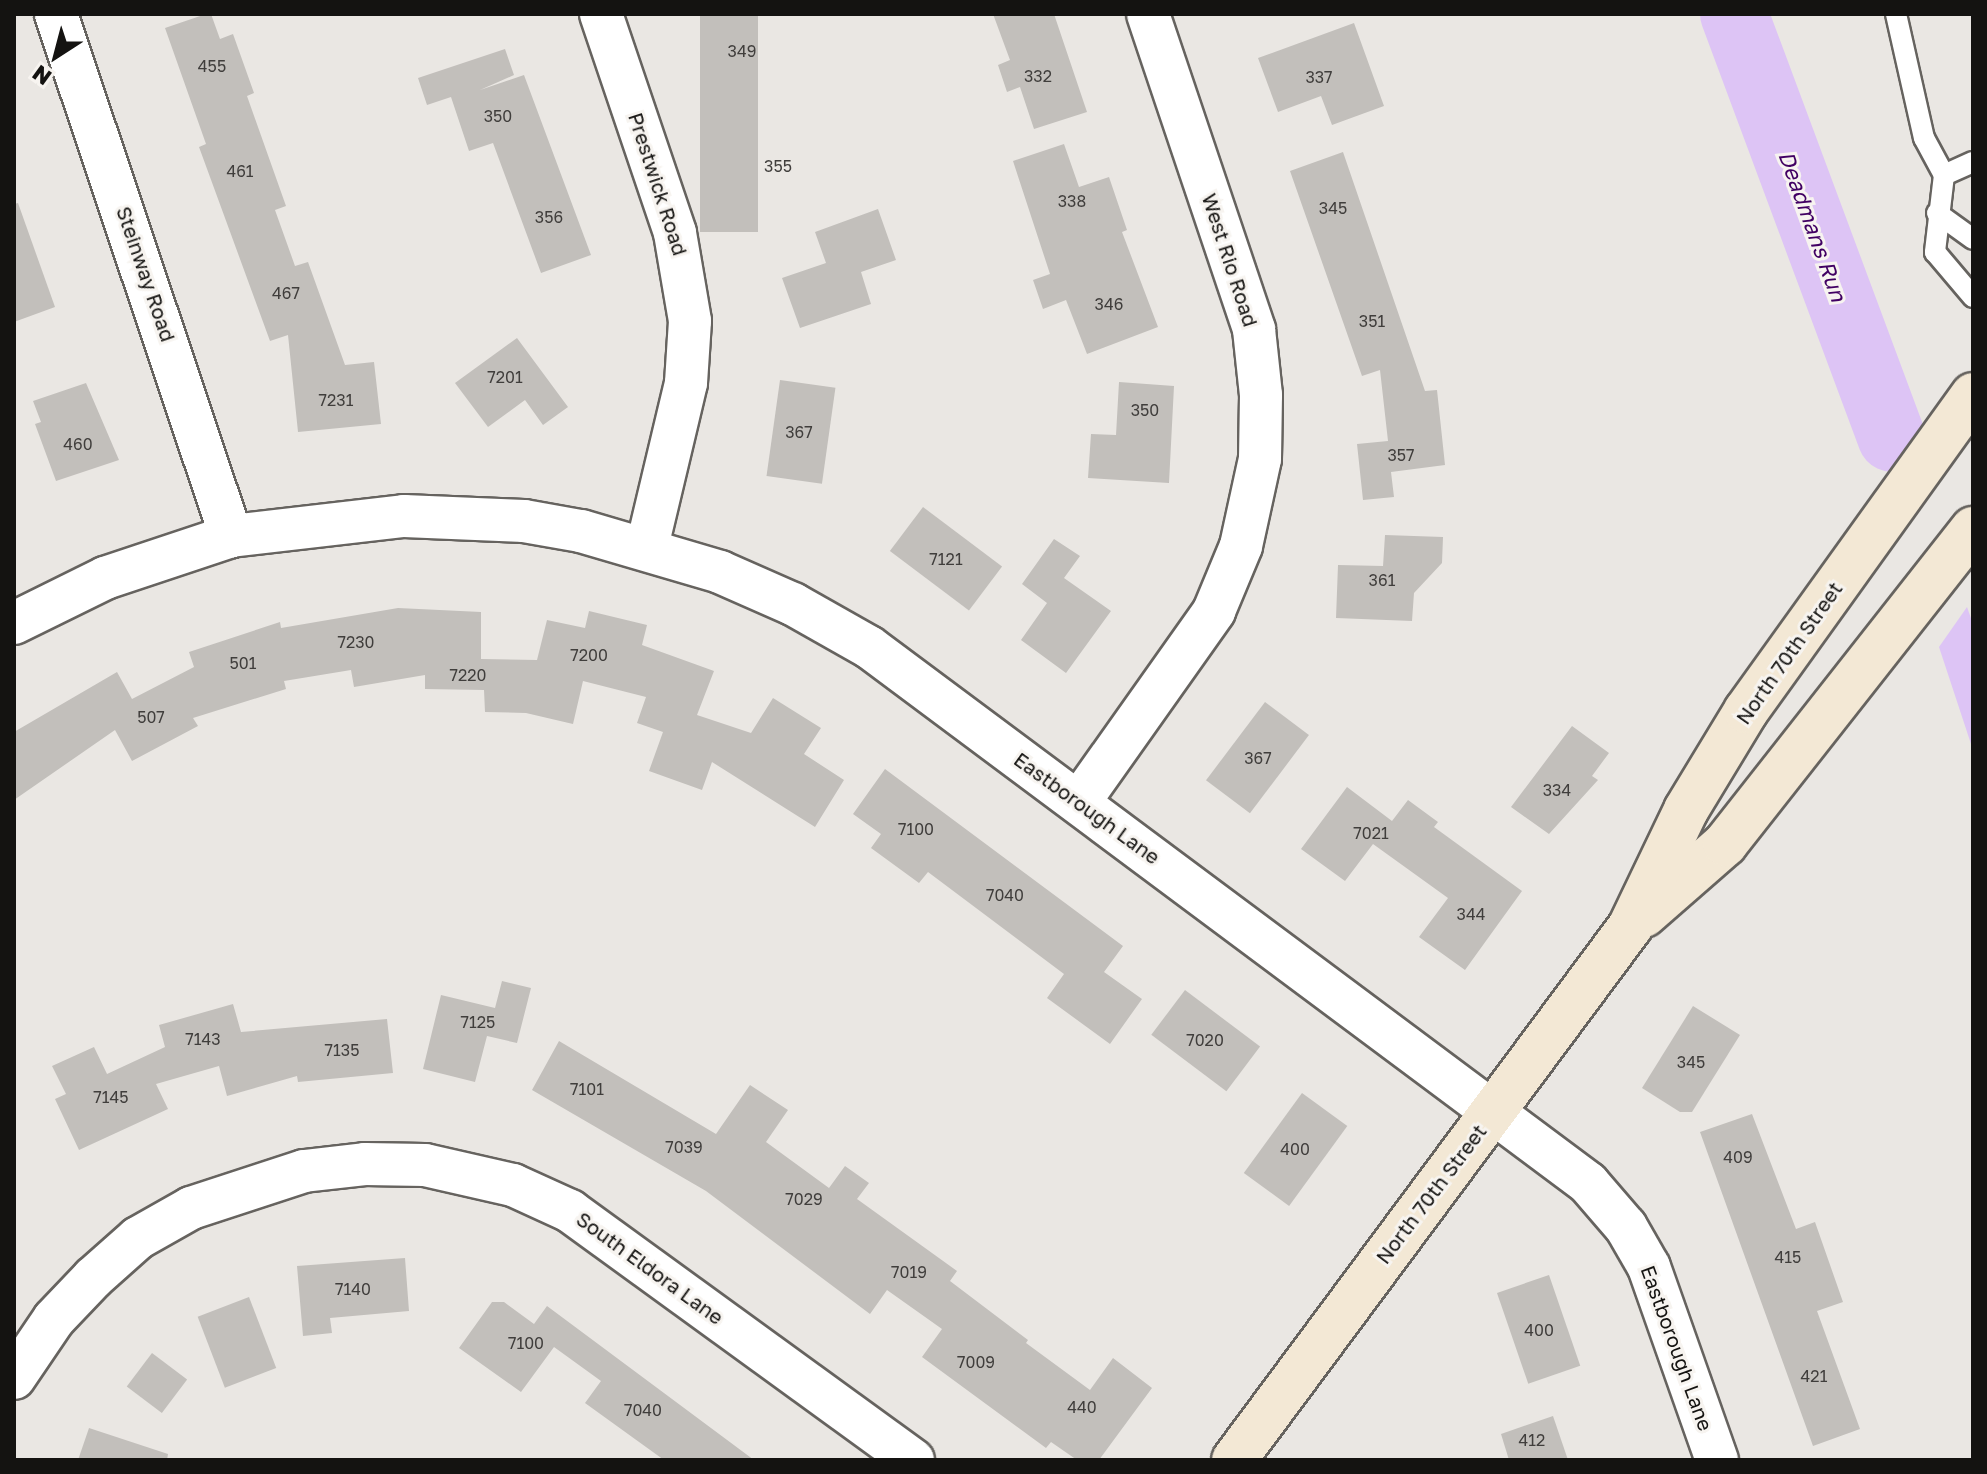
<!DOCTYPE html>
<html>
<head>
<meta charset="utf-8">
<style>
	body { margin:0 }
	#map { position:relative; width:1987px; height:1474px; overflow:hidden; background:#eae7e3; font-family:"Golos Text",sans-serif }
	div>[style] { position:absolute }
	[style*='--x'] { left:calc(var(--x)*1px); top:calc(var(--y)*1px); width:calc(var(--w)*1px); rotate:calc(var(--a)*1deg) }
	.water>* { inset:0; background:#ddc4f5 }
	.river>* { height:68px; margin:-34px; padding:0 34px; transform-origin:34px; border-radius:34px; background:#ddc4f5 }
	.building>* { inset:0; background:#c2bfbb; transform-origin:0 0 }
	.roads { filter:drop-shadow(2px 0 #66635f) drop-shadow(-2px 0 #66635f) drop-shadow(0 2px #66635f) drop-shadow(0 -2px #66635f) }
	.lane>* { height:20px; margin:-10px; padding:0 10px; transform-origin:10px; border-radius:10px; background:#fff }
	.street>* { height:42px; margin:-21px; padding:0 21px; transform-origin:21px; border-radius:21px; background:#fff }
	.secondary>* { height:44px; margin:-22px; padding:0 22px; transform-origin:22px; border-radius:22px; background:#f3e8d5 }
	span { translate:-50% -50%; white-space:nowrap; text-align:center; line-height:1.15; -webkit-text-stroke:6px #f7f4f0; paint-order:stroke }
	.number-label { font-size:16px; color:#403e3c }
	.number-label span { -webkit-text-stroke-width:0 }
	.street-label { font-size:20px; color:#141311 }
	.water-label { font-size:22px; color:#410063; font-style:italic }
	.frame { position:absolute; inset:0; border:16px solid #141311; pointer-events:none }
	.north { position:absolute; left:16px; top:16px; width:80px; height:80px; -webkit-text-stroke:6px #f7f4f0; paint-order:stroke; rotate:216deg; font-size:22px; font-weight:700; line-height:32px; text-align:center; color:#141311 }
	.north::after { content:''; display:block; margin:auto; width:28px; height:36px; background:#141311; clip-path:polygon(50% 0,100% 100%,50% 72%,0 100%) }
</style>
</head>
<body>
<div id="map">
	<div class="water">
		<i style="clip-path:polygon(1967px 607px,1973px 624px,1973px 750px,1939px 647px)"></i>
	</div>
	<div class="river">
		<i style="--x:1734;--y:14;--w:452;--a:69.6"></i>
	</div>
	<div class="building">
		<i style="clip-path:polygon(206px 14px,211px 14px,220px 39px,233px 34px,254px 93px,247px 96px,286px 206px,275px 210px,295px 266px,308px 262px,345px 365px,374px 362px,381px 424px,298px 432px,288px 335px,270px 341px,199px 147px,206px 144px,165px 28px)"></i>
		<i style="left:700px;top:14px;width:58px;height:218px"></i>
		<i style="clip-path:polygon(993px 14px,1054px 14px,1087px 112px,1034px 129px,1020px 87px,1007px 92px,998px 65px,1010px 60px)"></i>
		<i style="clip-path:polygon(1354px 23px,1384px 106px,1332px 125px,1321px 96px,1278px 112px,1258px 58px)"></i>
		<i style="clip-path:polygon(505px 49px,514px 75px,480px 90px,524px 75px,591px 255px,541px 273px,493px 143px,469px 151px,451px 97px,427px 105px,418px 78px)"></i>
		<i style="clip-path:polygon(1064px 144px,1079px 187px,1109px 177px,1127px 230px,1122px 232px,1158px 327px,1087px 354px,1066px 300px,1043px 309px,1033px 280px,1050px 274px,1013px 161px)"></i>
		<i style="clip-path:polygon(1343px 152px,1425px 391px,1437px 390px,1445px 465px,1391px 472px,1394px 497px,1363px 500px,1357px 444px,1388px 441px,1380px 370px,1362px 376px,1290px 171px)"></i>
		<i style="clip-path:polygon(18px 203px,55px 307px,14px 322px,14px 204px)"></i>
		<i style="clip-path:polygon(878px 209px,896px 260px,861px 272px,871px 304px,800px 328px,782px 278px,826px 263px,815px 232px)"></i>
		<i style="clip-path:polygon(517px 338px,568px 407px,543px 425px,525px 400px,488px 427px,455px 383px)"></i>
		<i style="left:780px;top:380px;width:56px;height:97px;rotate:8deg"></i>
		<i style="clip-path:polygon(1119px 382px,1174px 386px,1169px 483px,1088px 478px,1091px 434px,1116px 435px)"></i>
		<i style="clip-path:polygon(86px 383px,119px 460px,56px 481px,35px 424px,41px 422px,33px 401px)"></i>
		<i style="left:923px;top:507px;width:99px;height:55px;rotate:37deg"></i>
		<i style="clip-path:polygon(1385px 535px,1443px 537px,1442px 563px,1414px 593px,1412px 621px,1336px 618px,1338px 565px,1383px 566px)"></i>
		<i style="clip-path:polygon(1054px 539px,1080px 556px,1064px 578px,1111px 611px,1066px 673px,1021px 640px,1047px 603px,1022px 584px)"></i>
		<i style="clip-path:polygon(398px 608px,481px 612px,481px 659px,537px 660px,547px 620px,585px 628px,589px 611px,647px 625px,642px 645px,714px 671px,697px 715px,751px 733px,773px 698px,821px 728px,804px 754px,844px 780px,815px 827px,712px 762px,702px 790px,649px 771px,663px 732px,637px 723px,646px 697px,583px 681px,573px 724px,526px 713px,485px 712px,484px 690px,425px 689px,425px 675px,354px 687px,351px 670px,284px 681px,286px 689px,193px 718px,198px 726px,132px 761px,115px 730px,14px 800px,14px 732px,117px 672px,132px 699px,194px 667px,189px 652px,280px 622px,281px 628px)"></i>
		<i style="left:1265px;top:702px;width:55px;height:98px;rotate:37deg"></i>
		<i style="clip-path:polygon(1572px 726px,1609px 753px,1592px 776px,1598px 780px,1549px 834px,1511px 807px)"></i>
		<i style="clip-path:polygon(885px 769px,1123px 946px,1104px 972px,1142px 999px,1110px 1044px,1047px 998px,1064px 974px,928px 872px,919px 883px,871px 848px,881px 834px,853px 814px)"></i>
		<i style="clip-path:polygon(1347px 787px,1392px 821px,1408px 800px,1438px 822px,1434px 827px,1522px 891px,1465px 970px,1419px 937px,1448px 898px,1373px 844px,1345px 881px,1301px 849px)"></i>
		<i style="clip-path:polygon(502px 981px,531px 988px,517px 1043px,487px 1036px,475px 1082px,423px 1069px,441px 995px,495px 1008px)"></i>
		<i style="left:1185px;top:990px;width:94px;height:56px;rotate:37deg"></i>
		<i style="clip-path:polygon(233px 1004px,241px 1032px,387px 1019px,393px 1073px,298px 1082px,297px 1076px,227px 1096px,219px 1066px,156px 1084px,168px 1109px,79px 1150px,55px 1099px,66px 1094px,52px 1066px,94px 1047px,107px 1074px,165px 1047px,159px 1025px)"></i>
		<i style="clip-path:polygon(1693px 1006px,1740px 1035px,1692px 1112px,1680px 1112px,1642px 1088px)"></i>
		<i style="clip-path:polygon(559px 1041px,716px 1134px,750px 1085px,788px 1110px,766px 1142px,829px 1188px,845px 1166px,869px 1183px,857px 1199px,957px 1271px,950px 1281px,1028px 1340px,1026px 1343px,1090px 1390px,1113px 1358px,1152px 1388px,1099px 1460px,1077px 1460px,1051px 1442px,1046px 1448px,922px 1357px,942px 1329px,887px 1290px,870px 1314px,706px 1191px,532px 1090px)"></i>
		<i style="left:1302px;top:1093px;width:56px;height:99px;rotate:36deg"></i>
		<i style="clip-path:polygon(1752px 1114px,1796px 1229px,1815px 1222px,1843px 1302px,1817px 1311px,1860px 1429px,1813px 1446px,1700px 1132px)"></i>
		<i style="clip-path:polygon(405px 1258px,409px 1311px,330px 1318px,332px 1333px,303px 1336px,297px 1266px)"></i>
		<i style="left:1549px;top:1275px;width:96px;height:55px;rotate:71deg"></i>
		<i style="left:249px;top:1297px;width:76px;height:55px;rotate:69deg"></i>
		<i style="clip-path:polygon(492px 1302px,504px 1302px,534px 1324px,547px 1306px,754px 1460px,664px 1460px,585px 1403px,601px 1381px,554px 1347px,521px 1392px,459px 1348px)"></i>
		<i style="left:152px;top:1353px;width:44px;height:42px;rotate:37deg"></i>
		<i style="clip-path:polygon(1553px 1416px,1568px 1460px,1509px 1460px,1501px 1434px)"></i>
		<i style="clip-path:polygon(89px 1428px,168px 1454px,167px 1460px,78px 1460px)"></i>
	</div>
	<div class="roads">
		<div class="lane">
			<i style="--x:1896;--y:14;--w:127;--a:77.3"></i>
			<i style="--x:1924;--y:138;--w:42;--a:61.6"></i>
			<i style="--x:1973;--y:162;--w:32;--a:156"></i>
			<i style="--x:1944;--y:175;--w:78;--a:96.7"></i>
			<i style="--x:1935;--y:252;--w:59;--a:49.8"></i>
			<i style="--x:1937;--y:213;--w:44;--a:35.8"></i>
		</div>
		<div class="street">
			<i style="--x:56;--y:14;--w:551;--a:71.47"></i>
			<i style="--x:601;--y:14;--w:231;--a:71.3"></i>
			<i style="--x:675;--y:233;--w:89;--a:80.3"></i>
			<i style="--x:690;--y:321;--w:62;--a:93.7"></i>
			<i style="--x:686;--y:383;--w:169;--a:103.4"></i>
			<i style="--x:14;--y:623;--w:102;--a:-26.3"></i>
			<i style="--x:105;--y:578;--w:133;--a:-18.4"></i>
			<i style="--x:231;--y:536;--w:174;--a:-6.6"></i>
			<i style="--x:404;--y:516;--w:120;--a:2.4"></i>
			<i style="--x:524;--y:521;--w:58;--a:10"></i>
			<i style="--x:581;--y:531;--w:145;--a:16.4"></i>
			<i style="--x:720;--y:572;--w:80;--a:23.7"></i>
			<i style="--x:793;--y:604;--w:87;--a:29.5"></i>
			<i style="--x:869;--y:647;--w:897;--a:36.7"></i>
			<i style="--x:1588;--y:1183;--w:58;--a:49.2"></i>
			<i style="--x:1626;--y:1227;--w:46;--a:60.1"></i>
			<i style="--x:1649;--y:1267;--w:205;--a:70.6"></i>
			<i style="--x:1079;--y:802;--w:234;--a:-54.7"></i>
			<i style="--x:1214;--y:611;--w:70;--a:-67.4"></i>
			<i style="--x:1241;--y:546;--w:89;--a:-77.7"></i>
			<i style="--x:1260;--y:459;--w:64;--a:-89.1"></i>
			<i style="--x:1261;--y:395;--w:66;--a:-96.1"></i>
			<i style="--x:1254;--y:329;--w:332;--a:-108.6"></i>
			<i style="--x:14;--y:1378;--w:71;--a:-55.9"></i>
			<i style="--x:54;--y:1319;--w:57;--a:-46.4"></i>
			<i style="--x:93;--y:1278;--w:60;--a:-41.6"></i>
			<i style="--x:138;--y:1238;--w:61;--a:-29.5"></i>
			<i style="--x:191;--y:1208;--w:119;--a:-18.1"></i>
			<i style="--x:304;--y:1171;--w:61;--a:-6.5"></i>
			<i style="--x:365;--y:1164;--w:60;--a:1"></i>
			<i style="--x:425;--y:1165;--w:90;--a:12.8"></i>
			<i style="--x:513;--y:1185;--w:63;--a:24.5"></i>
			<i style="--x:570;--y:1211;--w:424;--a:36"></i>
		</div>
		<div class="secondary">
			<i style="--x:1644;--y:915;--w:108;--a:-41.2"></i>
			<i style="--x:1725;--y:844;--w:401;--a:-51.8"></i>
			<i style="--x:1234;--y:1460;--w:664;--a:-53.39"></i>
			<i style="--x:1630;--y:927;--w:130;--a:-64.4"></i>
			<i style="--x:1686;--y:810;--w:116;--a:-58.8"></i>
			<i style="--x:1746;--y:711;--w:389;--a:-54.3"></i>
		</div>
	</div>
	<div class="number-label">
		<span style="left:742px;top:51px">349</span>
		<span style="left:212px;top:66px">455</span>
		<span style="left:1038px;top:76px">332</span>
		<span style="left:1319px;top:77px">337</span>
		<span style="left:498px;top:116px">350</span>
		<span style="left:778px;top:166px">355</span>
		<span style="left:240px;top:171px">461</span>
		<span style="left:1072px;top:201px">338</span>
		<span style="left:1333px;top:208px">345</span>
		<span style="left:549px;top:217px">356</span>
		<span style="left:286px;top:293px">467</span>
		<span style="left:1109px;top:304px">346</span>
		<span style="left:1372px;top:321px">351</span>
		<span style="left:505px;top:377px">7201</span>
		<span style="left:336px;top:400px">7231</span>
		<span style="left:1145px;top:410px">350</span>
		<span style="left:799px;top:432px">367</span>
		<span style="left:78px;top:444px">460</span>
		<span style="left:1401px;top:455px">357</span>
		<span style="left:946px;top:559px">7121</span>
		<span style="left:1382px;top:580px">361</span>
		<span style="left:356px;top:642px">7230</span>
		<span style="left:589px;top:655px">7200</span>
		<span style="left:243px;top:663px">501</span>
		<span style="left:468px;top:675px">7220</span>
		<span style="left:151px;top:717px">507</span>
		<span style="left:1258px;top:758px">367</span>
		<span style="left:1557px;top:790px">334</span>
		<span style="left:916px;top:829px">7100</span>
		<span style="left:1371px;top:833px">7021</span>
		<span style="left:1005px;top:895px">7040</span>
		<span style="left:1471px;top:914px">344</span>
		<span style="left:478px;top:1022px">7125</span>
		<span style="left:203px;top:1039px">7143</span>
		<span style="left:1205px;top:1040px">7020</span>
		<span style="left:342px;top:1050px">7135</span>
		<span style="left:1691px;top:1062px">345</span>
		<span style="left:587px;top:1089px">7101</span>
		<span style="left:111px;top:1097px">7145</span>
		<span style="left:684px;top:1147px">7039</span>
		<span style="left:1295px;top:1149px">400</span>
		<span style="left:1738px;top:1157px">409</span>
		<span style="left:804px;top:1199px">7029</span>
		<span style="left:1788px;top:1257px">415</span>
		<span style="left:909px;top:1272px">7019</span>
		<span style="left:353px;top:1289px">7140</span>
		<span style="left:1539px;top:1330px">400</span>
		<span style="left:526px;top:1343px">7100</span>
		<span style="left:976px;top:1362px">7009</span>
		<span style="left:1814px;top:1376px">421</span>
		<span style="left:1082px;top:1407px">440</span>
		<span style="left:643px;top:1410px">7040</span>
		<span style="left:1532px;top:1440px">412</span>
	</div>
	<div class="street-label">
		<span style="left:658px;top:184px;rotate:72deg">Prestwick Road</span>
		<span style="left:1230px;top:260px;rotate:72deg">West Rio Road</span>
		<span style="left:146px;top:274px;rotate:71deg">Steinway Road</span>
		<span style="left:1789px;top:653px;rotate:-55deg">North 70th Street</span>
		<span style="left:1087px;top:808px;rotate:36deg">Eastborough Lane</span>
		<span style="left:1431px;top:1194px;rotate:-53deg">North 70th Street</span>
		<span style="left:650px;top:1268px;rotate:36deg">South Eldora Lane</span>
		<span style="left:1677px;top:1348px;rotate:70deg">Eastborough Lane</span>
	</div>
	<div class="water-label">
		<span style="left:1813px;top:226px;rotate:70deg">Deadmans Run</span>
	</div>
	<div class="frame"></div>
	<div class="north">N</div>
</div>
</body>
</html>
